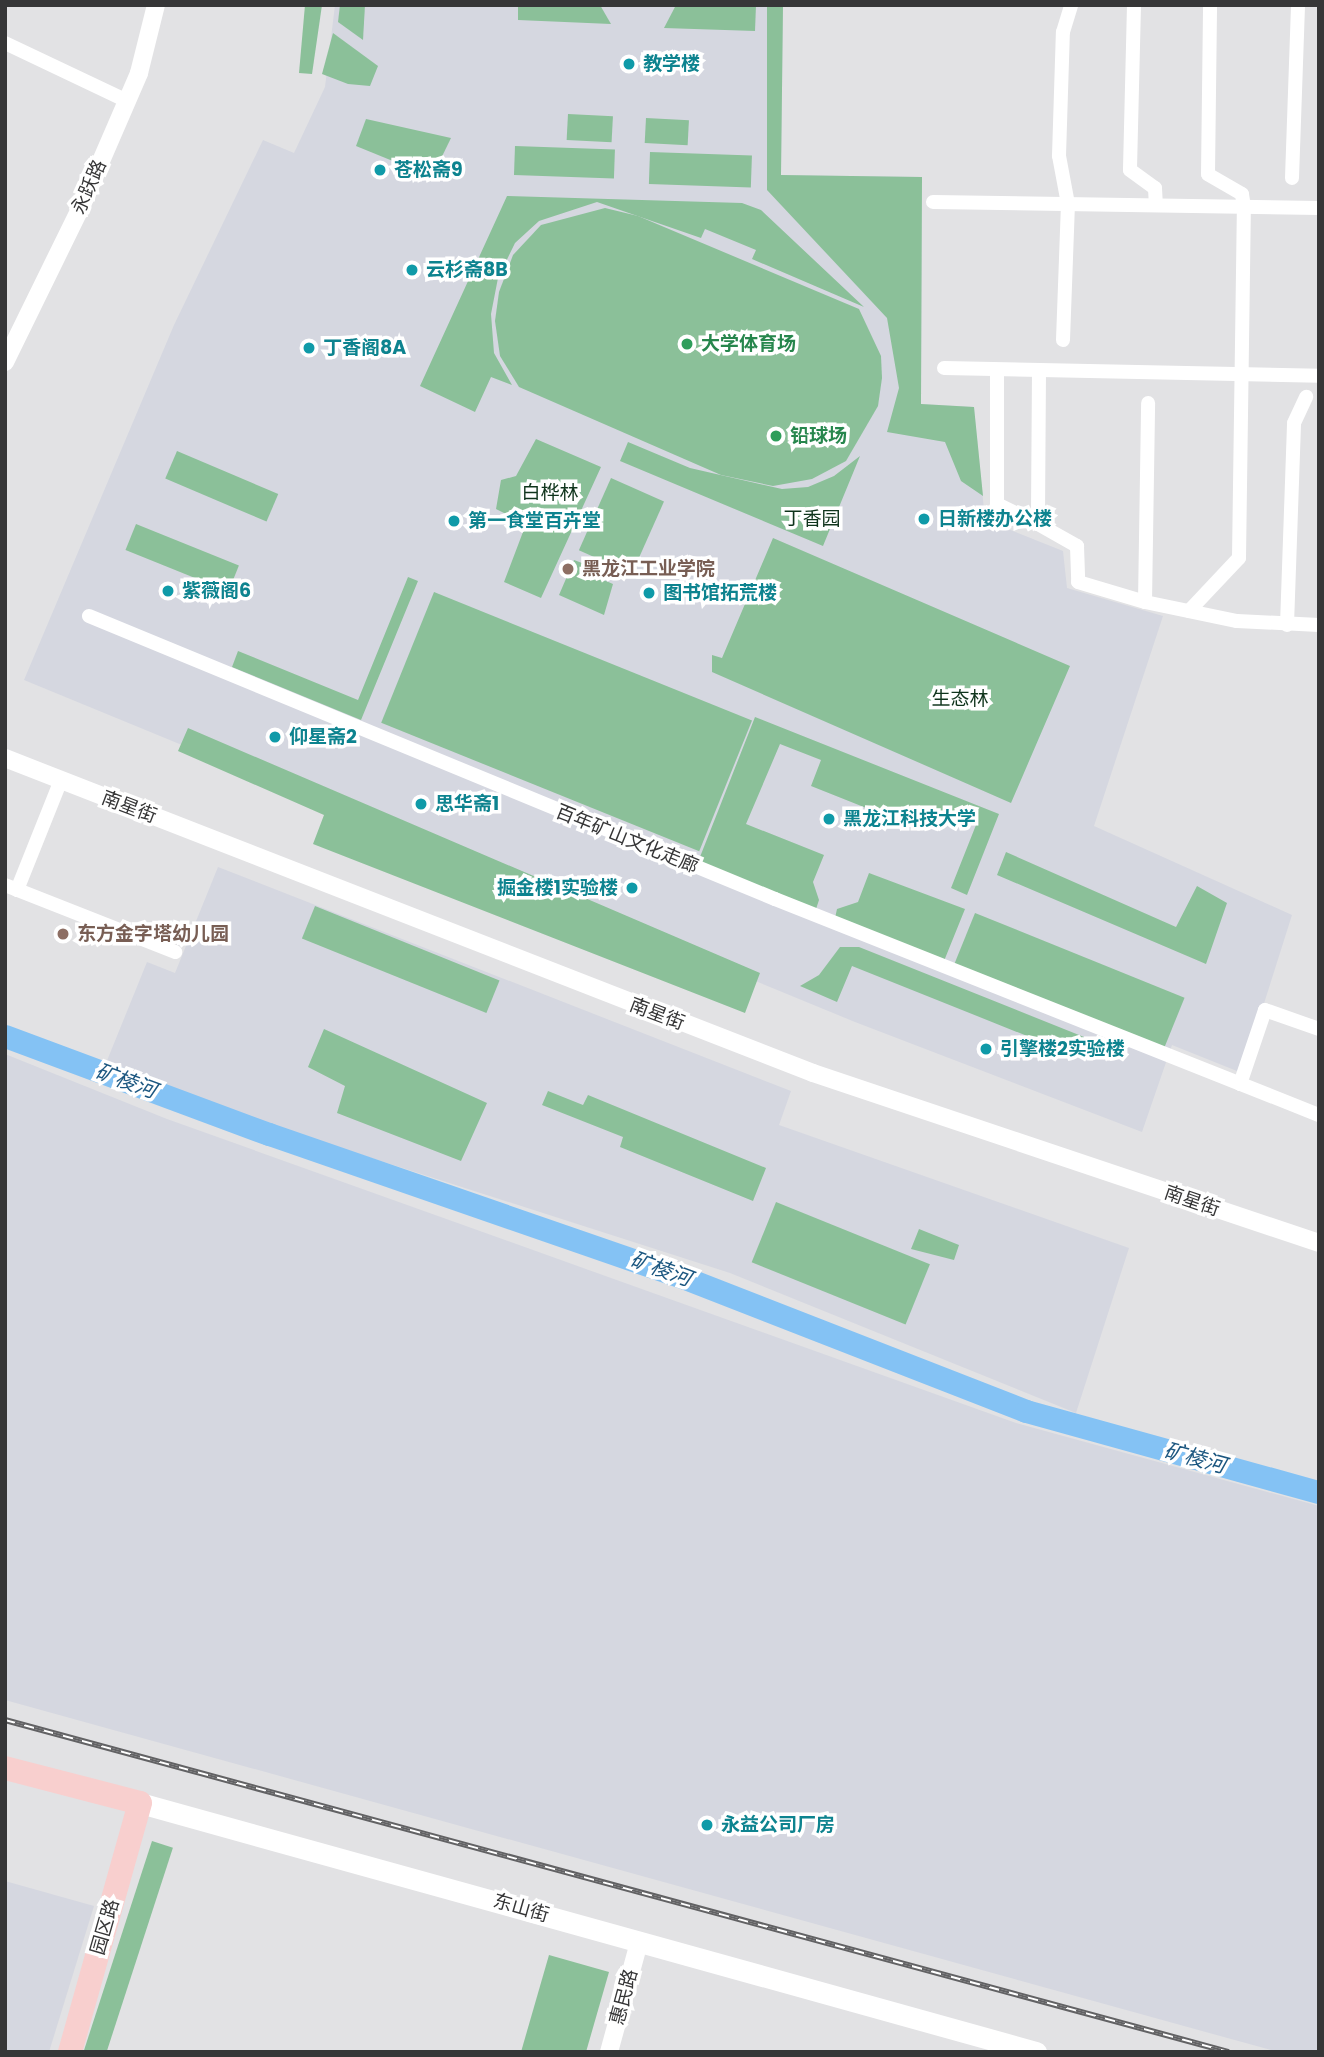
<!DOCTYPE html>
<html>
<head>
<meta charset="utf-8">
<style>
	body { margin:0 }
	#map { position:relative; width:1324px; height:2057px; overflow:hidden; background:#e2e2e4; font-family:Poppins,"Noto Sans SC",sans-serif }
	div>[style] { position:absolute }
	[style*='--x'] { left:calc(var(--x)*1px); top:calc(var(--y)*1px); width:calc(var(--w)*1px); rotate:calc(var(--a)*1deg) }
	.built>* { inset:0; background:#d5d7e0 }
	.green>* { inset:0; background:#8bc099; transform-origin:0 0 }
	.river>* { height:23px; margin:-11.5px; padding:0 11.5px; transform-origin:11.5px; border-radius:11.5px; background:#84c2f4 }
	.minor>* { height:14px; margin:-7px; padding:0 7px; transform-origin:7px; border-radius:7px; background:#fff }
	.tertiary>* { height:18px; margin:-9px; padding:0 9px; transform-origin:9px; border-radius:9px; background:#fff }
	.secondary>* { height:21px; margin:-10.5px; padding:0 10.5px; transform-origin:10.5px; border-radius:10.5px; background:#fff }
	.trunk>* { height:24px; margin:-12px; padding:0 12px; transform-origin:12px; border-radius:12px; background:#f8cfce }
	.rail>* { height:6px; margin-top:-3px; transform-origin:0; background:repeating-linear-gradient(90deg,#fff 0 10px,#626264 0 20px); box-sizing:border-box; border-block:2px solid #626264 }
	.dots>* { width:19px; height:19px; translate:-50% -50%; box-sizing:border-box; border:4px solid #fff; border-radius:50% }
	span { translate:-50% -50%; white-space:nowrap; text-align:center; line-height:1.15; -webkit-text-stroke:7px #fff; paint-order:stroke }
	.culture-label { font-size:19px; color:#0d838f; font-weight:700 }
	.left { translate:0 -50%; text-align:left }
	.right { translate:-100% -50%; text-align:right }
	.street-label { font-size:19px; color:#363637 }
	.leisure-label { font-size:19px; color:#27864d; font-weight:700 }
	.park-label { font-size:19px; color:#0f341c }
	.education-label { font-size:19px; color:#785e54; font-weight:700 }
	.water-label { font-size:21px; color:#1c5780; font-style:italic }
	.frame { position:absolute; inset:0; border:7px solid #363637; pointer-events:none }
</style>
</head>
<body>
<div id="map">
	<div class="built">
		<i style="clip-path:polygon(335px 5px,783px 5px,781px 175px,922px 177px,921px 404px,974px 407px,985px 520px,1063px 551px,1067px 588px,1163px 616px,1094px 826px,1292px 915px,1242px 1073px,1172px 1045px,1142px 1132px,855px 1022px,24px 680px,174px 325px,263px 140px,294px 153px,325px 87px)"></i>
		<i style="clip-path:polygon(218px 867px,791px 1091px,779px 1125px,1129px 1248px,1076px 1413px,730px 1273px,178px 1096px,104px 1068px,147px 962px,175px 973px)"></i>
		<i style="clip-path:polygon(5px 1054px,167px 1119px,1016px 1423px,1319px 1506px,1319px 2052px,1278px 2052px,5px 1700px)"></i>
		<i style="clip-path:polygon(5px 1881px,94px 1906px,49px 2052px,5px 2052px)"></i>
	</div>
	<div class="green">
		<i style="clip-path:polygon(305px 5px,322px 5px,312px 74px,299px 73px)"></i>
		<i style="clip-path:polygon(340px 5px,365px 5px,363px 40px,338px 22px)"></i>
		<i style="clip-path:polygon(518px 5px,600px 5px,611px 24px,518px 20px)"></i>
		<i style="clip-path:polygon(676px 5px,756px 5px,755px 31px,664px 28px)"></i>
		<i style="clip-path:polygon(767px 5px,783px 5px,781px 175px,922px 177px,921px 404px,974px 407px,983px 496px,961px 481px,945px 442px,887px 432px,899px 388px,887px 318px,767px 190px)"></i>
		<i style="clip-path:polygon(333px 33px,378px 66px,370px 86px,348px 84px,322px 74px)"></i>
		<i style="left:568px;top:114px;width:45px;height:26px;rotate:3deg"></i>
		<i style="left:646px;top:118px;width:43px;height:25px;rotate:3deg"></i>
		<i style="clip-path:polygon(366px 119px,451px 138px,432px 177px,356px 146px)"></i>
		<i style="left:515px;top:146px;width:100px;height:29px;rotate:2deg"></i>
		<i style="left:650px;top:152px;width:102px;height:32px;rotate:2deg"></i>
		<i style="clip-path:polygon(507px 196px,742px 203px,761px 210px,864px 307px,752px 259px,756px 250px,705px 229px,701px 238px,597px 202px,539px 221px,515px 243px,498px 278px,491px 314px,494px 353px,512px 385px,491px 377px,475px 412px,420px 386px)"></i>
		<i style="clip-path:polygon(605px 208px,638px 216px,859px 309px,881px 356px,882px 378px,878px 406px,846px 461px,812px 479px,773px 486px,721px 475px,519px 387px,500px 356px,495px 321px,499px 292px,513px 255px,541px 225px)"></i>
		<i style="clip-path:polygon(536px 439px,601px 467px,541px 598px,504px 582px,526px 524px,496px 509px,501px 480px,516px 476px)"></i>
		<i style="clip-path:polygon(628px 442px,690px 468px,782px 489px,808px 487px,834px 476px,860px 456px,823px 546px,620px 461px)"></i>
		<i style="left:177px;top:451px;width:110px;height:30px;rotate:23deg"></i>
		<i style="left:611px;top:478px;width:58px;height:79px;rotate:24deg"></i>
		<i style="left:136px;top:524px;width:111px;height:28px;rotate:22deg"></i>
		<i style="clip-path:polygon(773px 538px,1070px 666px,1011px 803px,712px 672px,712px 655px,722px 658px)"></i>
		<i style="clip-path:polygon(574px 560px,590px 566px,592px 575px,613px 584px,604px 615px,559px 595px)"></i>
		<i style="clip-path:polygon(408px 577px,418px 581px,361px 720px,232px 667px,238px 651px,358px 700px)"></i>
		<i style="left:434px;top:592px;width:343px;height:141px;rotate:22deg"></i>
		<i style="clip-path:polygon(755px 717px,999px 814px,967px 895px,951px 888px,976px 825px,929px 807px,919px 829px,811px 786px,821px 760px,780px 744px,746px 824px,824px 855px,813px 882px,819px 900px,816px 909px,698px 862px)"></i>
		<i style="clip-path:polygon(188px 728px,760px 973px,745px 1013px,313px 844px,324px 815px,178px 751px)"></i>
		<i style="clip-path:polygon(1006px 852px,1176px 927px,1197px 886px,1227px 903px,1206px 964px,997px 875px)"></i>
		<i style="clip-path:polygon(869px 873px,965px 909px,944px 961px,835px 918px,837px 909px,858px 902px)"></i>
		<i style="left:315px;top:906px;width:199px;height:35px;rotate:22deg"></i>
		<i style="left:975px;top:913px;width:226px;height:57px;rotate:22deg"></i>
		<i style="clip-path:polygon(840px 947px,859px 947px,1094px 1041px,1087px 1060px,852px 966px,837px 1002px,800px 986px,819px 975px)"></i>
		<i style="clip-path:polygon(324px 1029px,487px 1103px,461px 1161px,337px 1113px,345px 1086px,308px 1067px)"></i>
		<i style="clip-path:polygon(548px 1091px,583px 1105px,588px 1095px,766px 1168px,753px 1201px,620px 1147px,623px 1137px,542px 1105px)"></i>
		<i style="left:776px;top:1202px;width:166px;height:65px;rotate:22deg"></i>
		<i style="clip-path:polygon(919px 1229px,959px 1245px,954px 1260px,911px 1249px)"></i>
		<i style="left:152px;top:1841px;width:22px;height:220px;rotate:18deg"></i>
		<i style="clip-path:polygon(549px 1955px,609px 1972px,586px 2052px,521px 2052px)"></i>
	</div>
	<div class="river">
		<i style="--x:5;--y:1036;--w:282;--a:20.4"></i>
		<i style="--x:269;--y:1134;--w:440;--a:19.1"></i>
		<i style="--x:685;--y:1278;--w:366;--a:21.3"></i>
		<i style="--x:1026;--y:1411;--w:304;--a:15.5"></i>
	</div>
	<div class="minor">
		<i style="--x:1134;--y:5;--w:165;--a:91.4"></i>
		<i style="--x:1130;--y:170;--w:31;--a:36"></i>
		<i style="--x:1155;--y:188;--w:17;--a:87"></i>
		<i style="--x:5;--y:43;--w:135;--a:25.4"></i>
		<i style="--x:1292;--y:178;--w:173;--a:-88"></i>
		<i style="--x:933;--y:202;--w:386;--a:0.9"></i>
		<i style="--x:1063;--y:340;--w:136;--a:-87.9"></i>
		<i style="--x:1068;--y:204;--w:49;--a:-100.6"></i>
		<i style="--x:1059;--y:156;--w:124;--a:-88.2"></i>
		<i style="--x:1063;--y:32;--w:28;--a:-73"></i>
		<i style="--x:944;--y:368;--w:375;--a:1.2"></i>
		<i style="--x:997;--y:370;--w:134;--a:90"></i>
		<i style="--x:997;--y:504;--w:46;--a:26"></i>
		<i style="--x:1039;--y:371;--w:153;--a:90.4"></i>
		<i style="--x:1038;--y:524;--w:45;--a:29.4"></i>
		<i style="--x:1077;--y:546;--w:36;--a:88"></i>
		<i style="--x:1078;--y:582;--w:70;--a:16.6"></i>
		<i style="--x:1145;--y:602;--w:94;--a:11.7"></i>
		<i style="--x:1237;--y:621;--w:82;--a:2.8"></i>
		<i style="--x:1145;--y:602;--w:199;--a:-89.1"></i>
		<i style="--x:1189;--y:611;--w:73;--a:-46.7"></i>
		<i style="--x:1239;--y:558;--w:351;--a:-89.2"></i>
		<i style="--x:1244;--y:207;--w:13;--a:-99"></i>
		<i style="--x:1242;--y:194;--w:39;--a:-150"></i>
		<i style="--x:1208;--y:174;--w:169;--a:-89.3"></i>
		<i style="--x:89;--y:616;--w:742;--a:22.42"></i>
		<i style="--x:775;--y:899;--w:585;--a:21.66"></i>
		<i style="--x:1287;--y:625;--w:202;--a:-88"></i>
		<i style="--x:1294;--y:423;--w:29;--a:-65"></i>
		<i style="--x:5;--y:885;--w:183;--a:21.5"></i>
		<i style="--x:17;--y:890;--w:118;--a:-68.2"></i>
		<i style="--x:1240;--y:1084;--w:78;--a:-71.3"></i>
		<i style="--x:1265;--y:1010;--w:57;--a:19.4"></i>
	</div>
	<div class="tertiary">
		<i style="--x:5;--y:362;--w:175;--a:-63.9"></i>
		<i style="--x:82;--y:205;--w:144;--a:-66.6"></i>
		<i style="--x:139;--y:73;--w:70;--a:-76"></i>
		<i style="--x:5;--y:758;--w:867;--a:21.3"></i>
		<i style="--x:813;--y:1073;--w:534;--a:18.57"></i>
		<i style="--x:609;--y:2052;--w:114;--a:-74.7"></i>
	</div>
	<div class="secondary">
		<i style="--x:140;--y:1803;--w:930;--a:15.53"></i>
	</div>
	<div class="trunk">
		<i style="--x:5;--y:1768;--w:139;--a:14.5"></i>
		<i style="--x:140;--y:1803;--w:259;--a:105.7"></i>
	</div>
	<div class="rail">
		<i style="--x:5;--y:1720;--w:1268;--a:15.18"></i>
	</div>
	<div class="dots">
		<i style="left:629px;top:64px;background:#0f9aa8"></i>
		<i style="left:380px;top:170px;background:#0f9aa8"></i>
		<i style="left:412px;top:270px;background:#0f9aa8"></i>
		<i style="left:687px;top:344px;background:#2e9e5b"></i>
		<i style="left:309px;top:348px;background:#0f9aa8"></i>
		<i style="left:776px;top:436px;background:#2e9e5b"></i>
		<i style="left:924px;top:519px;background:#0f9aa8"></i>
		<i style="left:454px;top:521px;background:#0f9aa8"></i>
		<i style="left:568px;top:569px;background:#8d6e63"></i>
		<i style="left:168px;top:591px;background:#0f9aa8"></i>
		<i style="left:649px;top:593px;background:#0f9aa8"></i>
		<i style="left:275px;top:737px;background:#0f9aa8"></i>
		<i style="left:421px;top:804px;background:#0f9aa8"></i>
		<i style="left:829px;top:819px;background:#0f9aa8"></i>
		<i style="left:632px;top:888px;background:#0f9aa8"></i>
		<i style="left:63px;top:934px;background:#8d6e63"></i>
		<i style="left:986px;top:1049px;background:#0f9aa8"></i>
		<i style="left:707px;top:1825px;background:#0f9aa8"></i>
	</div>
	<div class="culture-label">
		<span class="left" style="left:643px;top:64px">教学楼</span>
		<span class="left" style="left:394px;top:170px">苍松斋9</span>
		<span class="left" style="left:426px;top:270px">云杉斋8B</span>
		<span class="left" style="left:323px;top:348px">丁香阁8A</span>
		<span class="left" style="left:938px;top:519px">日新楼办公楼</span>
		<span class="left" style="left:468px;top:521px">第一食堂百卉堂</span>
		<span class="left" style="left:182px;top:591px">紫薇阁6</span>
		<span class="left" style="left:663px;top:593px">图书馆拓荒楼</span>
		<span class="left" style="left:289px;top:737px">仰星斋2</span>
		<span class="left" style="left:435px;top:804px">思华斋1</span>
		<span class="left" style="left:843px;top:819px">黑龙江科技大学</span>
		<span class="right" style="left:618px;top:888px">掘金楼1实验楼</span>
		<span class="left" style="left:1000px;top:1049px">引擎楼2实验楼</span>
		<span class="left" style="left:721px;top:1825px">永益公司厂房</span>
	</div>
	<div class="street-label">
		<span style="left:89px;top:187px;rotate:-66deg">永跃路</span>
		<span style="left:129px;top:807px;rotate:21deg">南星街</span>
		<span style="left:627px;top:839px;rotate:22deg">百年矿山文化走廊</span>
		<span style="left:657px;top:1014px;rotate:21deg">南星街</span>
		<span style="left:1192px;top:1201px;rotate:19deg">南星街</span>
		<span style="left:521px;top:1908px;rotate:16deg">东山街</span>
		<span style="left:105px;top:1927px;rotate:-74deg">园区路</span>
		<span style="left:624px;top:1997px;rotate:-75deg">惠民路</span>
	</div>
	<div class="leisure-label">
		<span class="left" style="left:701px;top:344px">大学体育场</span>
		<span class="left" style="left:790px;top:436px">铅球场</span>
	</div>
	<div class="park-label">
		<span style="left:550px;top:493px">白桦林</span>
		<span style="left:812px;top:519px">丁香园</span>
		<span style="left:960px;top:699px">生态林</span>
	</div>
	<div class="education-label">
		<span class="left" style="left:582px;top:569px">黑龙江工业学院</span>
		<span class="left" style="left:77px;top:934px">东方金字塔幼儿园</span>
	</div>
	<div class="water-label">
		<span style="left:126px;top:1081px;rotate:20deg">矿棱河</span>
		<span style="left:661px;top:1269px;rotate:20deg">矿棱河</span>
		<span style="left:1195px;top:1458px;rotate:15deg">矿棱河</span>
	</div>
	<div class="frame"></div>
</div>
</body>
</html>
